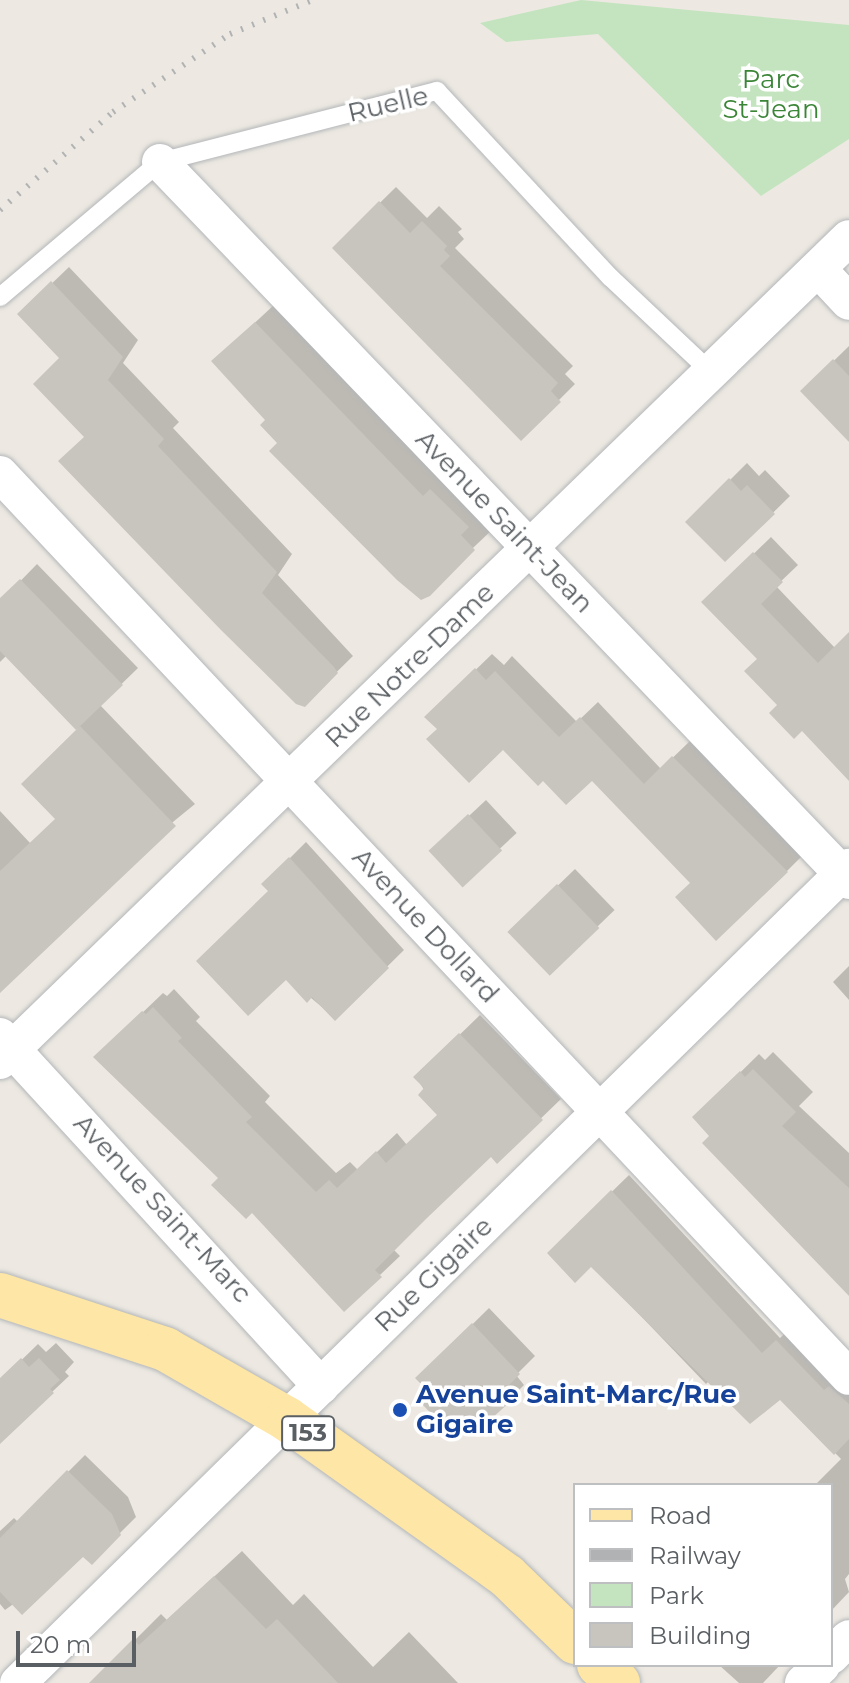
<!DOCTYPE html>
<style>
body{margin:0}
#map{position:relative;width:849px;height:1683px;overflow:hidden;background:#ede9e2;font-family:Montserrat,sans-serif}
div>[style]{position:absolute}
.green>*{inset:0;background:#c3e4be}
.shadow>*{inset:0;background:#0003;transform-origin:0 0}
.building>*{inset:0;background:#c8c4be;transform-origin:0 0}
.roads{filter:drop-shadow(0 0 2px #b3b6b9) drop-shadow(0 0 2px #b3b6b9)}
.lane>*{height:18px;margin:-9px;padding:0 9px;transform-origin:9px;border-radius:9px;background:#fff}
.street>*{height:36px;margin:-18px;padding:0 18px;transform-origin:18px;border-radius:18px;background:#fff}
.primary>*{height:44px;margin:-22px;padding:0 22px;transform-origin:22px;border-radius:22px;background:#fde6a6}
.rail>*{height:6px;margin-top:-3px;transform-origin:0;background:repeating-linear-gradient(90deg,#b1b2b3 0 2px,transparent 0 12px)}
.dots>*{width:22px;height:22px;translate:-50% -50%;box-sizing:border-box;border:4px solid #fff;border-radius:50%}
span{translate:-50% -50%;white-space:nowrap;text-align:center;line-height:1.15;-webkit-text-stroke:7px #fff;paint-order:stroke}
.shield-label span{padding:2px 6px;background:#fff;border:2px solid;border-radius:6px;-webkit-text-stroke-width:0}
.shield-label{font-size:24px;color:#5a5f63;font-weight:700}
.park-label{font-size:26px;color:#3b8537}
.street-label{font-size:26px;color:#5a5f63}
.transit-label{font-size:26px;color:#164399;font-weight:700}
.left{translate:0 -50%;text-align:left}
.legend{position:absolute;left:573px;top:1483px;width:260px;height:184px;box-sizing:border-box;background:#fff;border:2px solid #bdbfc1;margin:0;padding:10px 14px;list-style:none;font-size:24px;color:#5a5f63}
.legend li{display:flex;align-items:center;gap:16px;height:40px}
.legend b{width:40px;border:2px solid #bdbfc1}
.scale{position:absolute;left:16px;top:1631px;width:120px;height:36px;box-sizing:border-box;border:4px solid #5a5f63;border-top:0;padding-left:10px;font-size:24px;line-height:28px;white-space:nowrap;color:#5a5f63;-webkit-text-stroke:6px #fff;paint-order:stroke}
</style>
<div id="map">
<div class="green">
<i style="clip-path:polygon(581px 0,849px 25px,849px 139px,761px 196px,598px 34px,506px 42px,480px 23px)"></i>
</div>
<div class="shadow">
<i style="clip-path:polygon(396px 187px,427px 218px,439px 206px,462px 229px,458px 232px,464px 239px,455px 248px,573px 366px,565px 374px,575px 384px,521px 438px,334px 248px)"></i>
<i style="clip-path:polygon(69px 267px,138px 340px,123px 363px,179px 422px,173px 428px,292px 554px,278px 575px,353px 656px,304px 704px,86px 437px,62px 358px,20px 314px)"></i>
<i style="clip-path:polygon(275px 304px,493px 529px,421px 597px,280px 443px,268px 420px,233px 343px)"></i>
<i style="clip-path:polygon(849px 346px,849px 424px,803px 391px)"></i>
<i style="clip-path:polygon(747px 463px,759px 476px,765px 470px,790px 496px,725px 560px,688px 522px)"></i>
<i style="clip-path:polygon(771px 537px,798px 565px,776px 586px,835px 648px,849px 638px,849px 778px,780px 705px,759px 658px,704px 602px)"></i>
<i style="clip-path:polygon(37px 564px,138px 668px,100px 705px,195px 804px,0 963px,0 811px,31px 844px,57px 818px,79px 730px,7px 655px,0 662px,0 602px)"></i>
<i style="clip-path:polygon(492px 654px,504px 665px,512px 656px,577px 722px,598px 702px,661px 769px,690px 741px,803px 855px,787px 871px,692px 882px,592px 778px,543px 779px,503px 747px,439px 729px,427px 717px)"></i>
<i style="left:486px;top:800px;width:45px;height:75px;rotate:47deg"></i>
<i style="clip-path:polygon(306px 842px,404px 950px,335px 1018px,286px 977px,271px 891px,264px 884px)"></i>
<i style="left:575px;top:869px;width:57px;height:90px;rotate:46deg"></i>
<i style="clip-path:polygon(849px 966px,849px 1000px,833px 982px)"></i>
<i style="clip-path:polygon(174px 989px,200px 1017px,196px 1021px,270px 1096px,265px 1102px,336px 1173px,350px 1162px,358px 1170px,397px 1133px,407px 1145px,440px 1115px,416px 1077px,480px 1015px,561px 1099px,497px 1161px,492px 1155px,393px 1249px,400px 1256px,380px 1275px,221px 1178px,116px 1038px,163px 993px,167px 996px)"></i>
<i style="clip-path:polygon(773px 1052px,813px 1092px,799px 1106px,849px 1153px,849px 1293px,695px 1117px,759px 1054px,765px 1060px)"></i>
<i style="clip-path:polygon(629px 1175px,780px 1338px,794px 1325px,849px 1380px,849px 1574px,845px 1579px,849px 1592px,831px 1611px,831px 1485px,815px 1485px,841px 1459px,780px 1397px,710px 1380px,706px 1384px,591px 1264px,549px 1253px)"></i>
<i style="clip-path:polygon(489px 1308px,535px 1356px,516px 1375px,524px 1385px,508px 1401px,418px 1378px)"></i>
<i style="clip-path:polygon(56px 1343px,74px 1362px,65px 1372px,69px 1376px,0 1441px,0 1381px,38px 1344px,46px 1352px)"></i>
<i style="clip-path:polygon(85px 1455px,128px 1497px,136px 1517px,91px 1562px,83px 1554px,5px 1610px,0 1604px,0 1531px,14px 1518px,18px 1522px)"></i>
<i style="clip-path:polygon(242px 1551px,293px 1605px,304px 1594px,373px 1667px,409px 1632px,458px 1683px,92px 1683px,161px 1614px,167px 1620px)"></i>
<i style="clip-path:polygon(719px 1665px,780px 1665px,763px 1683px,739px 1683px)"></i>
</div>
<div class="building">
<i style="clip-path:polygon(379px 201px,410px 233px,422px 221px,447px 246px,444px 250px,450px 256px,440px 266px,558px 383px,551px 391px,561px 402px,521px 441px,332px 248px)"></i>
<i style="clip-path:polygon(51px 281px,123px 357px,108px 380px,164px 439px,158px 446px,277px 572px,262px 593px,334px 667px,338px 673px,305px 707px,296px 704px,221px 630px,58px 461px,84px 437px,33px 384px,59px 358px,17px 314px)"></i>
<i style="clip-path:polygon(255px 322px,423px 496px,430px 489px,469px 527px,461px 535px,475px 550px,430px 596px,421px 600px,397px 580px,269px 451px,277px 443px,260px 425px,265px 420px,211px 361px)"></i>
<i style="clip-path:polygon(833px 359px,849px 376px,849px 442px,800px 391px)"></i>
<i style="clip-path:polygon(729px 478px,741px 491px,747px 485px,775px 514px,725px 562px,685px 522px)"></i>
<i style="clip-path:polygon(753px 552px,783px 582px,761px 604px,818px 663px,849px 632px,849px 781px,802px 731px,794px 739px,769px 713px,777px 705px,744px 671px,757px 659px,701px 602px)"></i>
<i style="clip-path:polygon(20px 579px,123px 685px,76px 730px,0 651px,0 598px)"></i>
<i style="clip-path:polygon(475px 668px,486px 680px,495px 671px,559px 737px,580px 717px,644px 784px,672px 756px,788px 872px,716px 941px,675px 897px,690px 883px,592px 781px,566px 805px,543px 781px,538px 786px,503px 750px,469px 783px,426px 739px,437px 729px,424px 717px)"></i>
<i style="clip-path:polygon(80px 726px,176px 826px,0 993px,0 871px,55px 819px,21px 784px)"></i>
<i style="left:468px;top:814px;width:50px;height:54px;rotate:47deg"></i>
<i style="clip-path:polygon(289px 857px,389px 968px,335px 1021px,312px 997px,307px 1003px,286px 980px,248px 1016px,196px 961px,268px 891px,261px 884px)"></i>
<i style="left:557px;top:884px;width:61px;height:69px;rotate:46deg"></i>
<i style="clip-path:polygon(153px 1007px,182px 1038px,178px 1041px,252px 1117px,246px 1122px,316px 1192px,329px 1180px,337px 1188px,376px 1151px,386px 1163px,437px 1115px,418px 1095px,424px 1088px,413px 1077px,459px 1033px,543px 1120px,497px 1164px,491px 1157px,427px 1218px,375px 1270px,382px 1277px,344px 1312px,252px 1213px,246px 1219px,211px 1185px,218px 1178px,93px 1057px,142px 1011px,146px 1014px)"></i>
<i style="clip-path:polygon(753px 1069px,796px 1112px,782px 1126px,849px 1188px,849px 1296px,702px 1143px,709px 1136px,692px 1117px,740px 1071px,745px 1077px)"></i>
<i style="clip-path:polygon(611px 1190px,762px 1353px,776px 1340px,824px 1390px,829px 1386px,849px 1404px,849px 1439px,834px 1455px,780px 1400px,750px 1424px,591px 1267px,575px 1283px,547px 1253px)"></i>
<i style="clip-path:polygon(472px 1323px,520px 1374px,501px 1393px,510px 1402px,472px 1436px,456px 1419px,446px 1429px,420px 1402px,429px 1392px,415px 1378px)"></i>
<i style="clip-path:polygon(21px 1358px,29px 1367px,39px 1358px,60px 1380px,50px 1389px,54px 1393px,0 1444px,0 1378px)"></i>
<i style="clip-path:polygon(67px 1470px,112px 1514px,121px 1535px,92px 1565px,83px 1557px,22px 1615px,0 1592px,0 1538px)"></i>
<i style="clip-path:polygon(214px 1576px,266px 1629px,277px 1619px,338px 1683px,89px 1683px,133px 1639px,139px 1645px)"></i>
</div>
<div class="roads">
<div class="lane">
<i style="left:0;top:297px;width:209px;rotate:-40.2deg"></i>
<i style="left:160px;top:162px;width:286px;rotate:-14.4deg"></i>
<i style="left:437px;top:91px;width:254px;rotate:47.1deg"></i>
<i style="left:610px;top:277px;width:141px;rotate:43.3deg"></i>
</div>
<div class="street">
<i style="left:160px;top:162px;width:996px;rotate:46.22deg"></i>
<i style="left:820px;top:271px;width:42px;rotate:46.9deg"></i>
<i style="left:0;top:474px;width:1239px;rotate:46.77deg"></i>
<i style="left:0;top:1036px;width:475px;rotate:47.5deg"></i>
<i style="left:0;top:1061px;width:1182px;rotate:-44.11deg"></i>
<i style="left:831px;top:1656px;width:25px;rotate:-45deg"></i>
<i style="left:18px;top:1683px;width:1165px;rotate:-44.48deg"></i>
<i style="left:803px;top:1683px;width:26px;rotate:-43deg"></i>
</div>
<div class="primary">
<i style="left:0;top:1295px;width:174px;rotate:18.1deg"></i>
<i style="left:165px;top:1349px;width:141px;rotate:29.8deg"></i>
<i style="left:287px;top:1419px;width:270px;rotate:35.5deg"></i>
<i style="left:507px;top:1576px;width:95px;rotate:44.1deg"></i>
<i style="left:599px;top:1665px;width:26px;rotate:43deg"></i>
</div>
</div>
<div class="rail">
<i style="left:0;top:210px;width:150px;rotate:-40.9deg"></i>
<i style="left:113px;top:112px;width:141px;rotate:-33.7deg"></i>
<i style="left:230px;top:34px;width:90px;rotate:-22.3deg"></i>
</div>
<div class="dots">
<i style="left:400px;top:1410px;background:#1a4fb4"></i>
</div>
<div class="shield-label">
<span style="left:308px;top:1433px">153</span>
</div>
<div class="park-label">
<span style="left:771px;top:95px">Parc<br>St-Jean</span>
</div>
<div class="street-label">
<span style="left:388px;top:105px;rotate:-13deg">Ruelle</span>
<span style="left:504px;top:522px;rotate:46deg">Avenue Saint-Jean</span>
<span style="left:410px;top:666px;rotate:-44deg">Rue Notre-Dame</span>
<span style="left:425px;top:926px;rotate:47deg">Avenue Dollard</span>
<span style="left:162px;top:1209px;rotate:47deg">Avenue Saint-Marc</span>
<span style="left:434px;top:1275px;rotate:-44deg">Rue Gigaire</span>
</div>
<div class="transit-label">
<span class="left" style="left:416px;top:1410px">Avenue Saint-Marc/Rue<br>Gigaire</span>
</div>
<ul class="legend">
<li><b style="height:10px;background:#fde6a6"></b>Road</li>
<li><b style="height:10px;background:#b1b2b3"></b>Railway</li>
<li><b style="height:22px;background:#c3e4be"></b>Park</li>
<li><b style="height:22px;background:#c8c4be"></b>Building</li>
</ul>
<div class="scale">20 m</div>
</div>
